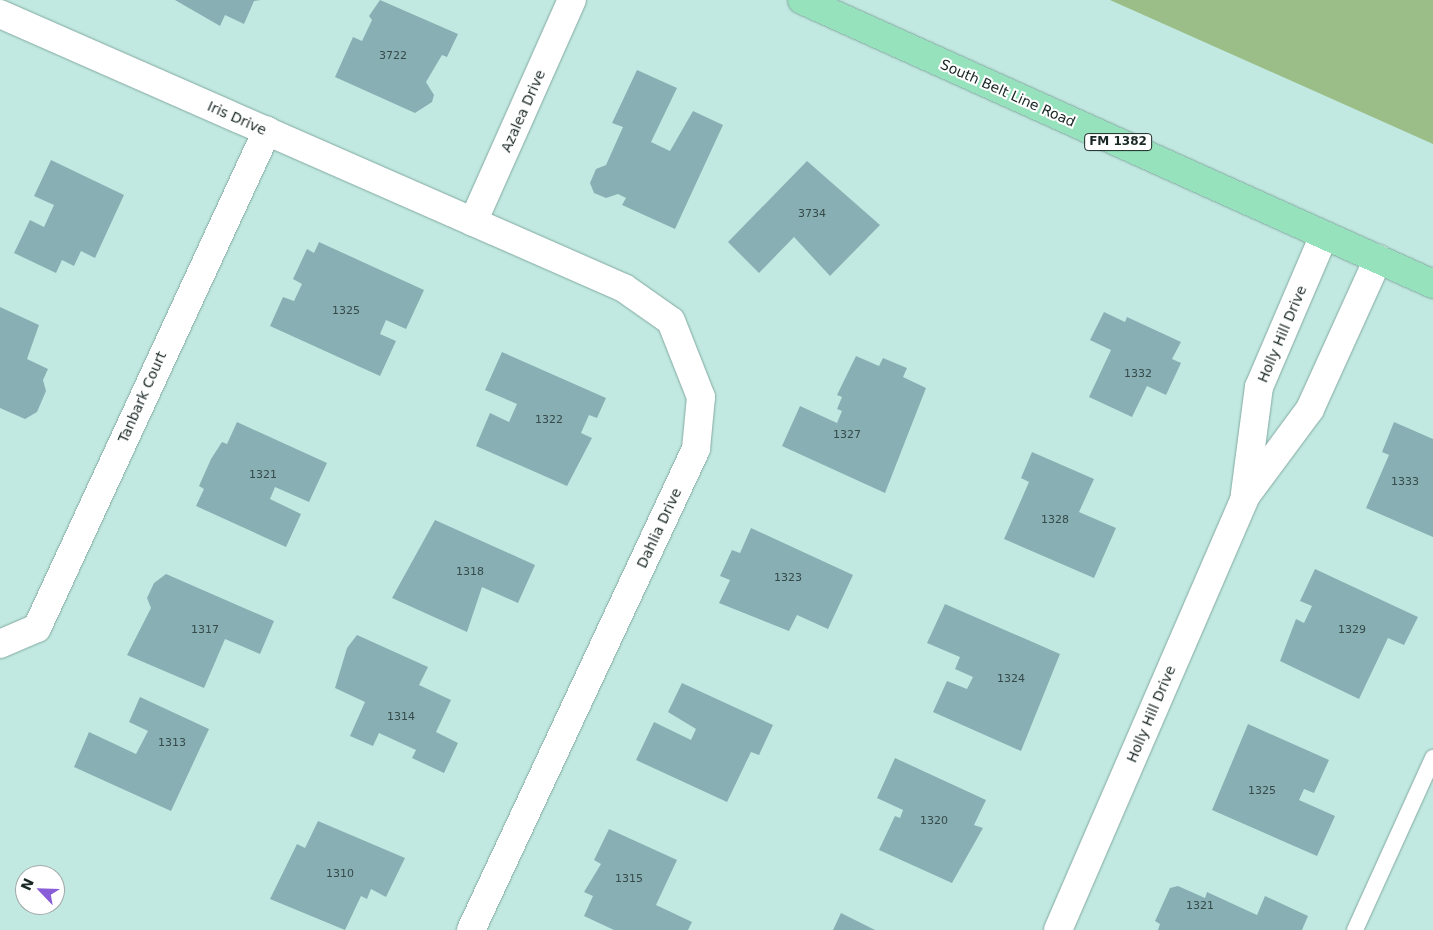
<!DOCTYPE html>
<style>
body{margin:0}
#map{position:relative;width:1433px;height:930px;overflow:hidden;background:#c1e9e1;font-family:"DejaVu Sans",sans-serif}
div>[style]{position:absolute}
.green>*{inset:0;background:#9bbd88}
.building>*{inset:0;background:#88b0b4}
.roads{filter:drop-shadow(0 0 1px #83a9a1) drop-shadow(0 0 1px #83a9a1)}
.service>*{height:16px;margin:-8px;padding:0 8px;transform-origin:8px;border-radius:8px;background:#fff}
.minor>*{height:28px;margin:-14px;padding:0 14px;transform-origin:14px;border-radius:14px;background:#fff}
.tertiary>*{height:28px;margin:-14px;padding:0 14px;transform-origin:14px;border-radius:14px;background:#fff}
.primary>*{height:28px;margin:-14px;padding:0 14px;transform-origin:14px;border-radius:14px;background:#96e2bc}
span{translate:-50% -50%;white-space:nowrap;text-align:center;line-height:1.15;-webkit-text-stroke:4px #fff;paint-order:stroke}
.number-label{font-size:11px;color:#354a49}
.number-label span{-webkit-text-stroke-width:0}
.shield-label span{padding:1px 4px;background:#fff;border:1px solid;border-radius:4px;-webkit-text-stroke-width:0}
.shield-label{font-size:12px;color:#192825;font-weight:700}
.street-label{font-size:14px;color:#192825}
.north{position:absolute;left:15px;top:865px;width:50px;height:50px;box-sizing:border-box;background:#fff;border:1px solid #a3a9a8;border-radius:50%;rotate:294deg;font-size:14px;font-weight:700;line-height:20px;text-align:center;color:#192825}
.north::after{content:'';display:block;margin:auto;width:18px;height:22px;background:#885dd7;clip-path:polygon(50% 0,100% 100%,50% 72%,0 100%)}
</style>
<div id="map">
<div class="green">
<i style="clip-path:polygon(1110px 0,1433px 0,1433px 144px)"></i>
</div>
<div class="building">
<i style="clip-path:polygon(175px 0,261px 0,254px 1px,244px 24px,225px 15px,220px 26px)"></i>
<i style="clip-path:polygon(380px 0,458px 34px,447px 57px,442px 55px,426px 82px,434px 95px,432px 102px,415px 113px,335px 77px,353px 37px,362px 41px,372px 20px,369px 16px)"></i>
<i style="clip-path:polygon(637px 70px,677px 88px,651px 142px,670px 151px,693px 111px,723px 125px,675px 229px,622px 205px,626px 198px,618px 194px,606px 198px,594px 193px,590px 183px,596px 169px,606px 165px,623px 127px,612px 123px)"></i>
<i style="clip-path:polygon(51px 160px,124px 195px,95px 258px,81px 251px,74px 266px,62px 260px,56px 273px,14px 253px,30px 220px,44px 227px,54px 205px,34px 196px)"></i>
<i style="clip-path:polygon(807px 161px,880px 225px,830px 276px,794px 237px,759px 273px,728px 242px)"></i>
<i style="clip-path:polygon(319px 242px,424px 290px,406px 329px,386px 320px,380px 334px,396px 341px,380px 376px,270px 326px,283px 297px,294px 301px,302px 284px,293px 279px,307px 249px,314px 253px)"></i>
<i style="clip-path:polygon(0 307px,39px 325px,27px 359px,48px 369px,43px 380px,46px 391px,37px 412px,25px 419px,0 408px)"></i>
<i style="clip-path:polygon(1104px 312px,1125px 322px,1127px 317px,1181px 342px,1172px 359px,1181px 363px,1166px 395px,1147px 386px,1132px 417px,1089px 397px,1111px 350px,1090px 340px)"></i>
<i style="clip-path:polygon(502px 352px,606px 398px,597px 418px,589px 415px,581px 433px,592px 438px,567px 486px,476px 446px,490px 413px,509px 422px,517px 404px,485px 390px)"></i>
<i style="clip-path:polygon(856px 356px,879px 366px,883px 358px,907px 368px,903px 377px,926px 388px,885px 493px,782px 446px,800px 406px,837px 423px,842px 411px,837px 409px,842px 397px,837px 395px)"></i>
<i style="clip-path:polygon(237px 422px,327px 463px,309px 502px,275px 487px,270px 499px,301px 514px,286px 547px,196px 506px,204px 489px,199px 486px,211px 459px,222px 442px,227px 444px)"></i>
<i style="clip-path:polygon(1394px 422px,1433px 439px,1433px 537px,1366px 508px,1389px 455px,1382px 452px)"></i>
<i style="clip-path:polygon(1032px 452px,1094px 479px,1079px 512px,1116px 528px,1094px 578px,1004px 539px,1029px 482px,1021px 478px)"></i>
<i style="clip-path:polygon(435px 520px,535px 565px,518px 603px,482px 587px,467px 632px,392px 598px)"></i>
<i style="clip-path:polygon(751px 528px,853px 575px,828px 629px,797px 615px,789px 631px,719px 603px,730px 580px,720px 576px,732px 550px,740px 553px)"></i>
<i style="clip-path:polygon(1315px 569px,1418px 617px,1404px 645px,1388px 638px,1359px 699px,1280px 661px,1296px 619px,1304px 623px,1312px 606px,1300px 601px)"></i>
<i style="clip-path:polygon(166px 574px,274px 621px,260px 654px,225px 639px,204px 688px,127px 655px,151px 608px,147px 598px,154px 583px)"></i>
<i style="clip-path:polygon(945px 604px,1060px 654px,1021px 751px,933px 712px,947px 681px,967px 689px,973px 677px,955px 669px,960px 657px,927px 643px)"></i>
<i style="clip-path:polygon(357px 635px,428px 667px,419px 685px,451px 700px,436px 732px,458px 743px,444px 773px,412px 758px,416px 750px,379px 733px,373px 746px,350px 736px,365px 702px,335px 688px,347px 648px)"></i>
<i style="clip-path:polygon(682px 683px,773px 725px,759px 755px,751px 752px,727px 802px,636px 760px,654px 722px,691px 740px,696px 729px,668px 712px)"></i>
<i style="clip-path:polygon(140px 697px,209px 729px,171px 811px,74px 767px,89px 732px,136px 754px,148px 731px,129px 722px)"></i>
<i style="clip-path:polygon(1248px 724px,1329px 760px,1314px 793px,1304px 789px,1299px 800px,1335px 816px,1317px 856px,1212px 810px)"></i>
<i style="clip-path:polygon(895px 758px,986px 800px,974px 825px,983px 828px,952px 883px,879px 850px,895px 816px,900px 818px,903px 810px,877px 798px)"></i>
<i style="clip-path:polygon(318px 821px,405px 858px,386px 897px,371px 889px,367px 899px,361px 896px,345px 930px,270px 899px,297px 844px,305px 848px)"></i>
<i style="clip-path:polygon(609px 829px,677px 860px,656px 905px,692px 922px,688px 930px,614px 930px,584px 916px,593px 896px,584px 892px,601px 864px,594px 860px)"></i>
<i style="clip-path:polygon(1178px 886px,1205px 898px,1207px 892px,1257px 915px,1265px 896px,1308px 916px,1302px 930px,1158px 930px,1160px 924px,1155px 921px,1170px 888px)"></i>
<i style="clip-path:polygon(841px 913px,875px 930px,833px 930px)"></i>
</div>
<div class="roads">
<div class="service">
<i style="left:1355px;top:930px;width:189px;rotate:-65.6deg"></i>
</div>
<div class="minor">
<i style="left:0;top:14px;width:682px;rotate:23.71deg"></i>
<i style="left:624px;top:288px;width:57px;rotate:35.1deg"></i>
<i style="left:671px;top:321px;width:82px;rotate:68.5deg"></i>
<i style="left:701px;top:397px;width:52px;rotate:95.5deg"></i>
<i style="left:696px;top:449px;width:531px;rotate:115.07deg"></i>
<i style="left:473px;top:222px;width:243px;rotate:-66deg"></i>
<i style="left:0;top:644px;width:40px;rotate:-23.4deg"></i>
<i style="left:37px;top:628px;width:548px;rotate:-65.17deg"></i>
</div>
<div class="tertiary">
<i style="left:1245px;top:493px;width:107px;rotate:-82.5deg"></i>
<i style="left:1259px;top:387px;width:165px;rotate:-66.8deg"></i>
<i style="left:1058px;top:930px;width:472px;rotate:-66.6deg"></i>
<i style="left:1245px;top:497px;width:109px;rotate:-53.5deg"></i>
<i style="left:1310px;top:409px;width:165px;rotate:-65.6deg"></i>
</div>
<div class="primary">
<i style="left:802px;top:0;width:692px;rotate:24.23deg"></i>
</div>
</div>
<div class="number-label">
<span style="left:393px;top:56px">3722</span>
<span style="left:812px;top:214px">3734</span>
<span style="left:346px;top:311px">1325</span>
<span style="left:1138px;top:374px">1332</span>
<span style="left:549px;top:420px">1322</span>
<span style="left:847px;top:435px">1327</span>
<span style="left:263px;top:475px">1321</span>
<span style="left:1405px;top:482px">1333</span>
<span style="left:1055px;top:520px">1328</span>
<span style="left:470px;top:572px">1318</span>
<span style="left:788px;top:578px">1323</span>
<span style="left:205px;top:630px">1317</span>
<span style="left:1352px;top:630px">1329</span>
<span style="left:1011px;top:679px">1324</span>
<span style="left:401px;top:717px">1314</span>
<span style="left:172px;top:743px">1313</span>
<span style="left:1262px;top:791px">1325</span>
<span style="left:934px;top:821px">1320</span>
<span style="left:340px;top:874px">1310</span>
<span style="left:629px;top:879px">1315</span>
<span style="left:1200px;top:906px">1321</span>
</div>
<div class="shield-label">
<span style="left:1118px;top:142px">FM 1382</span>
</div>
<div class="street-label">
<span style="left:1008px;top:93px;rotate:24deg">South Belt Line Road</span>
<span style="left:523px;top:111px;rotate:-66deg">Azalea Drive</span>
<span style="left:237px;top:118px;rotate:24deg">Iris Drive</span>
<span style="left:1282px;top:334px;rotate:-67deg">Holly Hill Drive</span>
<span style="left:142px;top:397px;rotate:-66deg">Tanbark Court</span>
<span style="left:659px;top:528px;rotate:-65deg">Dahlia Drive</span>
<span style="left:1151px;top:714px;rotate:-67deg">Holly Hill Drive</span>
</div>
<div class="north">N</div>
</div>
